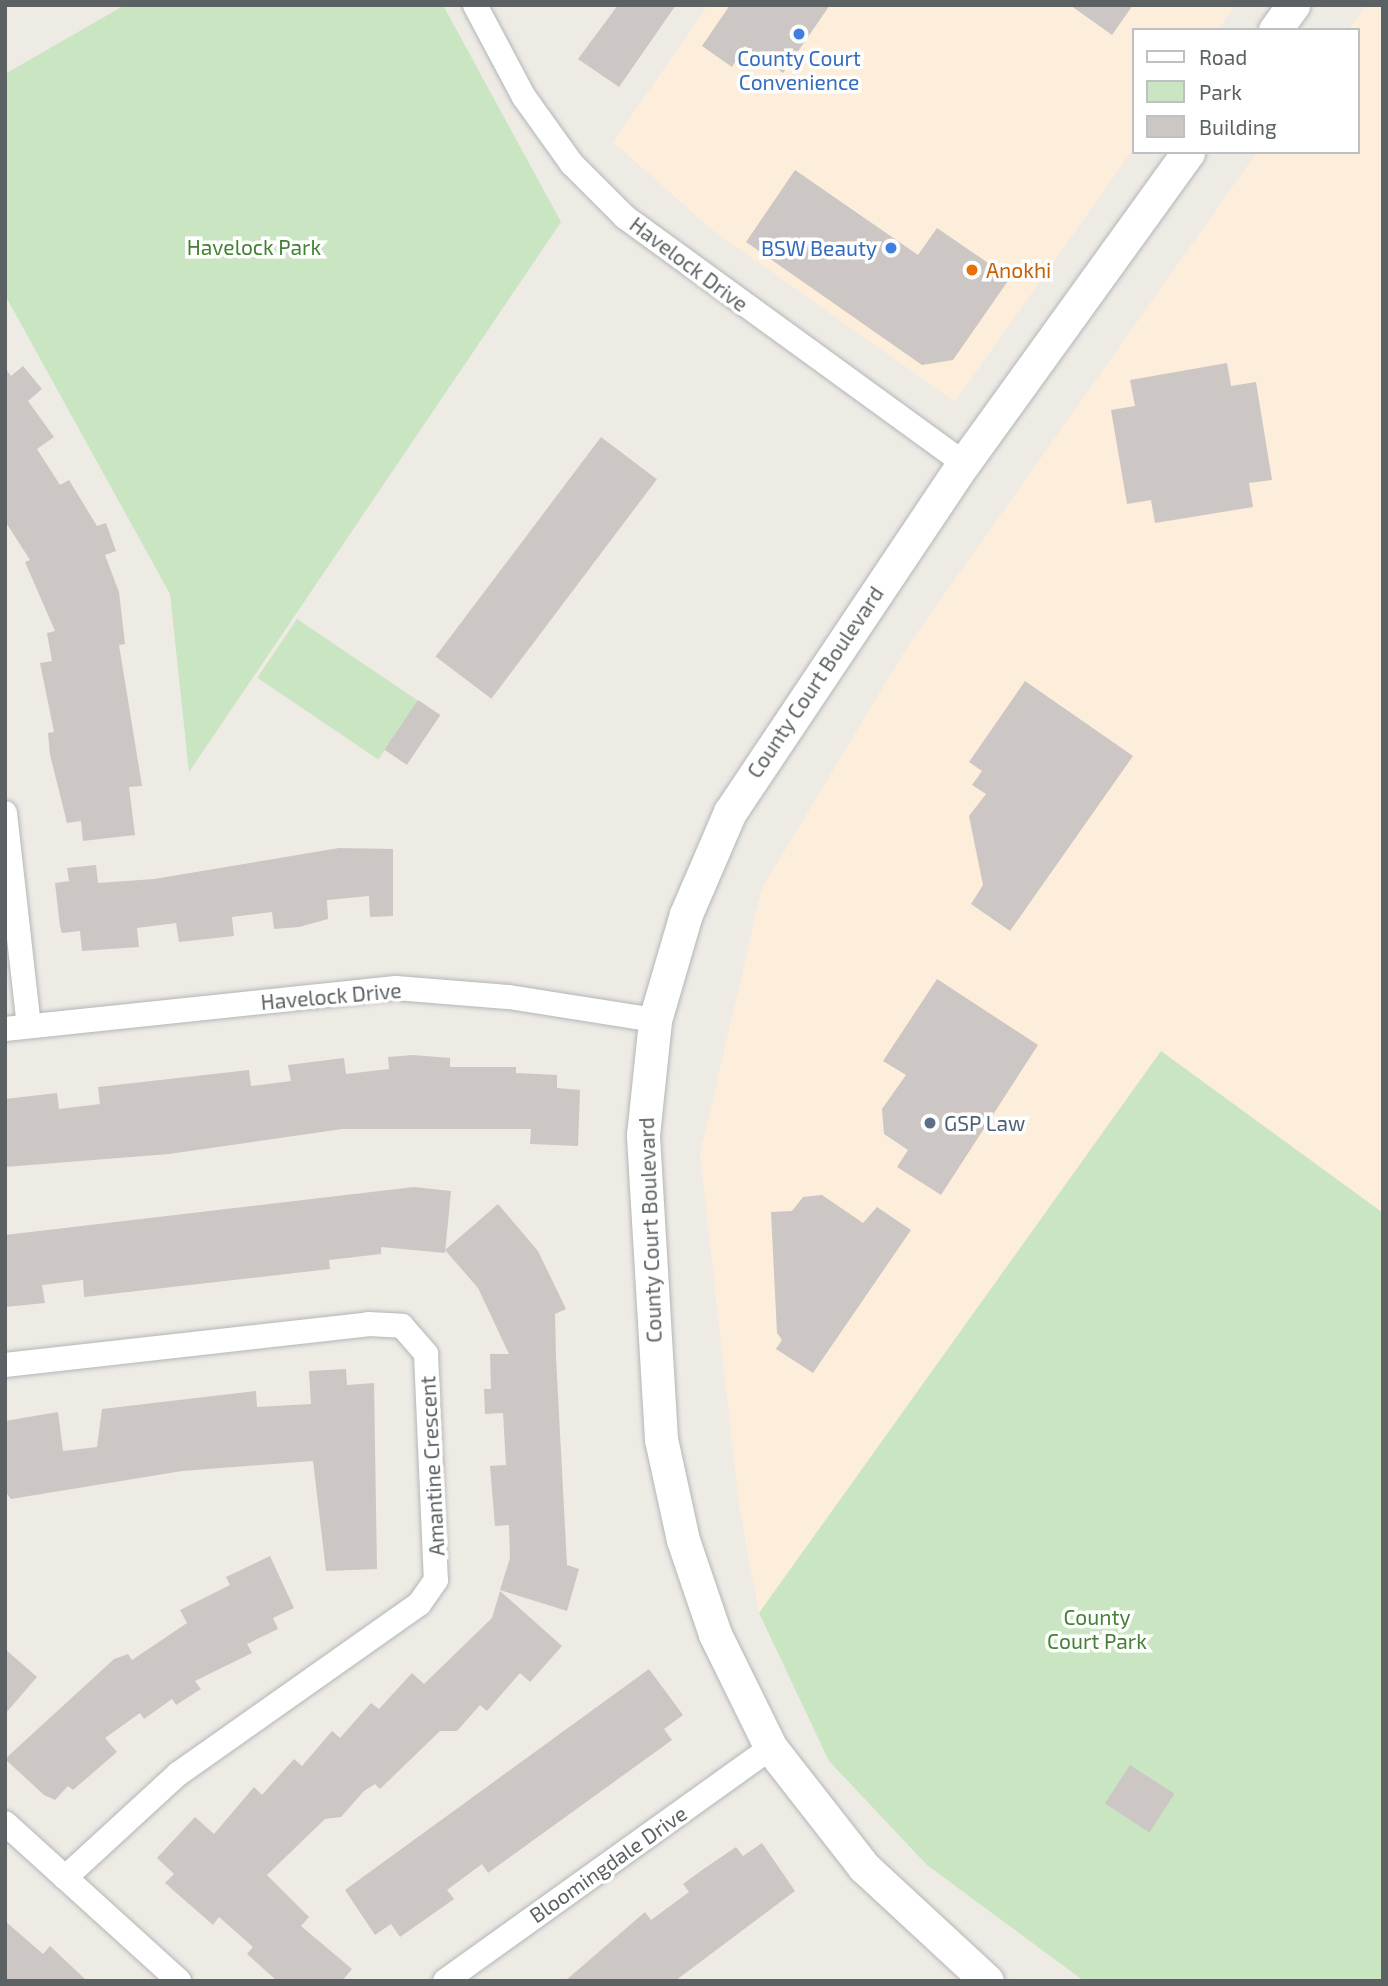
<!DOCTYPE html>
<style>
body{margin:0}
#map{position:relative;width:1388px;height:1986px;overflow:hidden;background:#eeeae4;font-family:"Exo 2",sans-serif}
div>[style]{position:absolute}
.commercial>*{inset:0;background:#fdeddb}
.green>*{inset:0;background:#cae5c2;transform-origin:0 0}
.building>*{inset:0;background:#ccc7c4;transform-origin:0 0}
.roads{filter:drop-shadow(0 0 2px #b2b6b9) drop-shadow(0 0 2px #b2b6b9)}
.street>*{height:24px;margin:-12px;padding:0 12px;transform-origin:12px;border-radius:12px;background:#fff}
.secondary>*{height:33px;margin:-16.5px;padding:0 16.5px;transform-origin:16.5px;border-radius:16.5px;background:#fff}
.dots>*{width:19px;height:19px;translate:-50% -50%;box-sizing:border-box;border:4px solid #fff;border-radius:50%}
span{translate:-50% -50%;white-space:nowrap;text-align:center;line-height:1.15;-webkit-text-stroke:7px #fff;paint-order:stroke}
.shop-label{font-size:21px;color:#366cbe}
.right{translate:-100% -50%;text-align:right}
.park-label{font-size:21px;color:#448137}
.street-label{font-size:21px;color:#5c6264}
.food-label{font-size:21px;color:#c56008}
.left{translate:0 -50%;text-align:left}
.service-label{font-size:21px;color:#4e5e75}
.frame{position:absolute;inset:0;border:7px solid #5c6264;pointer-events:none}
.legend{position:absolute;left:1132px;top:28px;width:228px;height:126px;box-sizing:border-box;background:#fff;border:2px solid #bec0c1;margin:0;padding:9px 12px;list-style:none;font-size:21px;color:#5c6264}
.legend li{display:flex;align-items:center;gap:14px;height:35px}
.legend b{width:35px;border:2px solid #bec0c1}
</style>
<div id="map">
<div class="commercial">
<i style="clip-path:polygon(708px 5px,1235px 5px,1218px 30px,1134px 30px,1134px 148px,955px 402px,711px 229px,613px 142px)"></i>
<i style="clip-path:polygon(1366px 5px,1383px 5px,1383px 1213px,1161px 1052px,759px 1613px,739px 1506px,700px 1154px,762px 888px,907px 647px,1257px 152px,1358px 152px,1358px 30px,1348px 30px)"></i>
</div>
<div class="green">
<i style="clip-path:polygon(125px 5px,443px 5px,561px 222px,189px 772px,170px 594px,5px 295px,5px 74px)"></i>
<i style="left:297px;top:619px;width:146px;height:71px;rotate:34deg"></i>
<i style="clip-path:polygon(1161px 1051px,1383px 1213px,1383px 1981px,1084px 1981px,927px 1865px,829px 1761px,759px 1613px)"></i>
</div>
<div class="building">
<i style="clip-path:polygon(618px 5px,676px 5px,619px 87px,578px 59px)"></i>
<i style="clip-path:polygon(730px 5px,830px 5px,783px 73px,745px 46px,732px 67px,702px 46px)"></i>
<i style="clip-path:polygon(1070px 5px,1133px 5px,1112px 35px)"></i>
<i style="clip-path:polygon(795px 170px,918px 255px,937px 228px,1010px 278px,953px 360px,922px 365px,746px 242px)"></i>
<i style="clip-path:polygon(1227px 363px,1231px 386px,1256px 382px,1272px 480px,1249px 483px,1253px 507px,1155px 523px,1151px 500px,1127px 504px,1111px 410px,1135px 406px,1130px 380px)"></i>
<i style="clip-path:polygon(23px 366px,42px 389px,28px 401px,54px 437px,37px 449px,60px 485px,69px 480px,97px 526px,106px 523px,116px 551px,105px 555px,119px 592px,125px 644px,119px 645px,142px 786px,129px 787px,135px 835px,83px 841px,81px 821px,67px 823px,50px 755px,48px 733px,54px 732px,40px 663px,52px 661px,47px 633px,55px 631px,25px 562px,30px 560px,5px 521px,5px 368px,11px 376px)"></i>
<i style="left:601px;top:437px;width:70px;height:275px;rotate:37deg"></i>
<i style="clip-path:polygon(1025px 681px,1133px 756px,1010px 931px,971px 904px,983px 885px,969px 816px,986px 794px,972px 785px,982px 771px,969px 762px)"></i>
<i style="left:418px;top:700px;width:27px;height:60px;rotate:34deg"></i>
<i style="clip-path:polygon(339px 848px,393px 849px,393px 916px,370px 917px,369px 896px,327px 900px,328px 919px,299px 927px,274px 929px,272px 912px,232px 917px,234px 936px,179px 942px,176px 923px,137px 928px,139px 947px,82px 951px,80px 931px,62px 933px,60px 927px,55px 883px,69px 881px,67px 868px,96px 865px,98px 883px,154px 879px)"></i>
<i style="clip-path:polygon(937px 979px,1038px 1045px,941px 1195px,897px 1167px,908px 1150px,884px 1134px,882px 1109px,906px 1075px,883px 1061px)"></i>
<i style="clip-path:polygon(413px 1055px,450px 1058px,450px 1067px,516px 1067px,516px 1073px,557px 1075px,557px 1088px,580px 1090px,578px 1146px,530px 1144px,531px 1129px,342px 1129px,169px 1154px,5px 1167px,5px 1099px,57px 1093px,59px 1109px,100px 1104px,98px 1087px,249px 1070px,251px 1086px,291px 1081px,288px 1065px,344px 1058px,346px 1074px,389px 1069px,388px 1057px)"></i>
<i style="clip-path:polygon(414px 1187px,451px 1191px,445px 1253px,381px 1247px,381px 1254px,329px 1260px,330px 1269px,84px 1297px,83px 1280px,42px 1285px,45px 1303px,5px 1307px,5px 1235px)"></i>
<i style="clip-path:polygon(822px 1195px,863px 1223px,877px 1207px,911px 1230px,813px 1373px,776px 1349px,782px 1340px,777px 1333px,771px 1212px,792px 1211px,803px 1197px)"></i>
<i style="clip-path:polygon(498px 1204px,538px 1251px,566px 1309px,555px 1314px,556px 1357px,567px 1565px,579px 1569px,567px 1611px,500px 1590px,510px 1558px,509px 1525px,495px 1526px,490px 1466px,506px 1465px,503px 1413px,485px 1414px,484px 1389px,491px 1389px,490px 1354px,509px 1354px,478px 1288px,445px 1250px)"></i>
<i style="clip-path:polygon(346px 1369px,347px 1385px,374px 1383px,377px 1569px,326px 1571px,313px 1461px,182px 1471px,11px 1499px,5px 1491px,5px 1421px,58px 1412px,63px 1451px,97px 1447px,102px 1409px,256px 1391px,257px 1407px,311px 1404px,309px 1371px)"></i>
<i style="clip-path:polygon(270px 1556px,294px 1608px,273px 1618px,278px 1629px,247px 1644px,252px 1653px,195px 1681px,201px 1689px,176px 1705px,172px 1699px,144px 1719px,140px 1713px,105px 1738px,117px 1752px,73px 1790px,68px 1786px,55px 1800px,44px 1795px,5px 1759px,114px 1659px,128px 1654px,132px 1660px,187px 1623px,180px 1610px,230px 1585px,226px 1577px)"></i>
<i style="clip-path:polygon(500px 1591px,562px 1646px,530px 1682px,520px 1673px,487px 1711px,480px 1705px,457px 1731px,440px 1731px,380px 1789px,375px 1784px,364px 1791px,341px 1817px,325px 1819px,267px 1875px,309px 1917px,301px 1926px,352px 1969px,342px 1981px,277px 1981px,247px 1954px,253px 1947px,219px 1917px,213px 1925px,165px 1883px,174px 1874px,157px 1858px,195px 1817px,214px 1834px,254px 1787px,262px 1795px,294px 1759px,302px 1766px,332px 1731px,340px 1738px,371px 1703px,379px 1709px,412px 1673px,424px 1684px,492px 1618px)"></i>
<i style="clip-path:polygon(5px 1649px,37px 1677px,5px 1714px)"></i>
<i style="clip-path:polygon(649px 1669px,683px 1715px,664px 1729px,672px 1740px,488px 1873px,482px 1864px,447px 1890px,454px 1899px,400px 1937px,391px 1924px,375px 1935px,345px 1890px)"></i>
<i style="left:1130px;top:1765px;width:53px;height:46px;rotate:33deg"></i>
<i style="clip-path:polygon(762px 1843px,795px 1891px,675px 1981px,565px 1981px,645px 1912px,651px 1920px,689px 1892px,683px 1884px,705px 1868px,736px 1847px,743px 1856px)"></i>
<i style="clip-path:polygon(5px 1921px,43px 1954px,50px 1946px,87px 1981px,5px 1981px)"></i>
</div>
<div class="roads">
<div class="street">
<i style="left:475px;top:5px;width:104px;rotate:62deg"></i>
<i style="left:524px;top:97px;width:82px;rotate:54.4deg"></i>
<i style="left:572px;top:164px;width:75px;rotate:45deg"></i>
<i style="left:625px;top:217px;width:419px;rotate:36deg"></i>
<i style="left:5px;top:813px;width:214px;rotate:83.6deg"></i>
<i style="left:5px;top:1029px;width:393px;rotate:-6deg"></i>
<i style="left:396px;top:988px;width:113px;rotate:4.6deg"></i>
<i style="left:509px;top:997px;width:148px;rotate:9deg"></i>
<i style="left:5px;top:1365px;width:365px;rotate:-6.4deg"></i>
<i style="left:368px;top:1324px;width:34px;rotate:3deg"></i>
<i style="left:402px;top:1326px;width:37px;rotate:49deg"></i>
<i style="left:426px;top:1354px;width:226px;rotate:87.5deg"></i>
<i style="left:436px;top:1580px;width:29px;rotate:125deg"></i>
<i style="left:419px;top:1604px;width:294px;rotate:144.8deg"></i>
<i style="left:179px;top:1773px;width:155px;rotate:137.4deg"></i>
<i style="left:5px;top:1823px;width:235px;rotate:42.2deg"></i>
<i style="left:445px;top:1981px;width:401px;rotate:-35.6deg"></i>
</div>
<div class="secondary">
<i style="left:1275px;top:30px;width:31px;rotate:-54deg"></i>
<i style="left:987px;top:1981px;width:168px;rotate:-137.2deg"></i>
<i style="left:864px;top:1867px;width:151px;rotate:-128deg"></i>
<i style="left:771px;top:1748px;width:127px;rotate:-116.2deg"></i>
<i style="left:715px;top:1634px;width:99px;rotate:-108.8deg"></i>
<i style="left:683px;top:1540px;width:103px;rotate:-102.3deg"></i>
<i style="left:661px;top:1439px;width:305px;rotate:-93.4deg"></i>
<i style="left:643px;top:1135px;width:116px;rotate:-84deg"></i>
<i style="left:655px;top:1020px;width:110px;rotate:-73.7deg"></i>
<i style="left:686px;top:914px;width:111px;rotate:-66.7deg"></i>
<i style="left:730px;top:812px;width:420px;rotate:-56.2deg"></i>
<i style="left:964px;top:463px;width:383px;rotate:-54.2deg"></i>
</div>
</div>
<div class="dots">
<i style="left:799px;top:34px;background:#3f7fe0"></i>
<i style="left:891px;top:248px;background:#3f7fe0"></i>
<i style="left:972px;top:270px;background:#e8710a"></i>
<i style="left:930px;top:1123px;background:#5c6f8a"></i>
</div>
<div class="shop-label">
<span style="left:799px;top:70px">County Court<br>Convenience</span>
<span class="right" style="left:877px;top:248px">BSW Beauty</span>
</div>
<div class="park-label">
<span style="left:254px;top:247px">Havelock Park</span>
<span style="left:1097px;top:1629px">County<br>Court Park</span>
</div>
<div class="street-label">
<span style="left:689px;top:264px;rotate:37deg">Havelock Drive</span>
<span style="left:815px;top:682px;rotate:-56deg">County Court Boulevard</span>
<span style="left:331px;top:996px;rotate:-5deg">Havelock Drive</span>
<span style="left:650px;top:1230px;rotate:-92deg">County Court Boulevard</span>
<span style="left:432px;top:1466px;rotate:-93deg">Amantine Crescent</span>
<span style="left:608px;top:1864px;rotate:-35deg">Bloomingdale Drive</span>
</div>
<div class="food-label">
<span class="left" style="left:986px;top:270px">Anokhi</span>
</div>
<div class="service-label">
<span class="left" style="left:944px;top:1123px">GSP Law</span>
</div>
<div class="frame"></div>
<ul class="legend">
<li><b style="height:9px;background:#fff"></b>Road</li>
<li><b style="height:19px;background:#cae5c2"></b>Park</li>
<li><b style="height:19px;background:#ccc7c4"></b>Building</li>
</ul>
</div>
